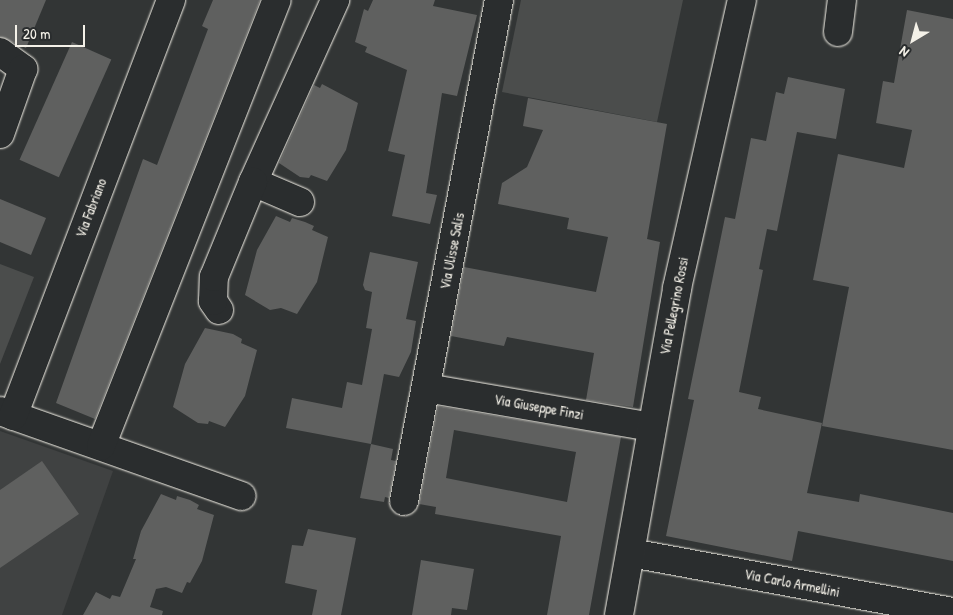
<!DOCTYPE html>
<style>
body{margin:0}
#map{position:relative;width:953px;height:615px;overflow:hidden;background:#323535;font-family:"Patrick Hand",sans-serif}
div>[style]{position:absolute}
.built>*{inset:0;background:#404242}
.green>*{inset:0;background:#4b4d4c}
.building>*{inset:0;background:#5f605f;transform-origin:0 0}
.roads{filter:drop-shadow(0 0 1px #f4f1e8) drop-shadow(0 0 1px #f4f1e8)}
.minor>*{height:28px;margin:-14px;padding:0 14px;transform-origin:14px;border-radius:14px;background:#2a2d2e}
.major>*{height:28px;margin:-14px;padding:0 14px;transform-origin:14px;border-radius:14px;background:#2a2d2e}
span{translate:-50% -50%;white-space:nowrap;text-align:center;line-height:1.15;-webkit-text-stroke:4.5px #2a2d2e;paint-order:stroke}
.street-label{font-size:14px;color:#f4f1e8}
.north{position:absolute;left:888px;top:15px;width:50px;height:50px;-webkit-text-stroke:4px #2a2d2e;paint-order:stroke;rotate:217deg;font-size:14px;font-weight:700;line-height:20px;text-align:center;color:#f4f1e8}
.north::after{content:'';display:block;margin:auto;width:18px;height:22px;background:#f4f1e8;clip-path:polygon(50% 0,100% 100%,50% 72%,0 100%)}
.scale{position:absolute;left:15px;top:25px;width:70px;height:22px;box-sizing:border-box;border:2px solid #f4f1e8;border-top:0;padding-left:6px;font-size:15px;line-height:18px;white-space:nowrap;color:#f4f1e8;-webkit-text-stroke:4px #2a2d2e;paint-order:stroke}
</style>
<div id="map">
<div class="built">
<i style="clip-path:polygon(0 431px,113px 471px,62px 615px,0 615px)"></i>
</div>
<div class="green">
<i style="clip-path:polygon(521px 0,683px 0,657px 122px,502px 92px)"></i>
<i style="clip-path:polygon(0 264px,34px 277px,0 364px)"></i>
</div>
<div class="building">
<i style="clip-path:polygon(0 0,46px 0,26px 48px,0 37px)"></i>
<i style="clip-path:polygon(213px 0,260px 0,95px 419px,56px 403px,143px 159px,157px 165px,208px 29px,202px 26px)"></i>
<i style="clip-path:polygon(373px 0,435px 0,433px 6px,477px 15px,457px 96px,442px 93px,426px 193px,437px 195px,430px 224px,392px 216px,405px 155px,388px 151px,407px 70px,365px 52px,367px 47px,355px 42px,364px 9px,368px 11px)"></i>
<i style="clip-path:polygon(907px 10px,953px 19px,953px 450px,822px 426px,849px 287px,813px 280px,838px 154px,904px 168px,912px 130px,876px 123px,883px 81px,894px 83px)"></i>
<i style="left:72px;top:42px;width:43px;height:129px;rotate:24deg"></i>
<i style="clip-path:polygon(788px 77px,845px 89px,836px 139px,797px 132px,777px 231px,767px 229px,759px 269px,763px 270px,739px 392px,761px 397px,758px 409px,822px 423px,807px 493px,859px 502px,860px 494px,953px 513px,953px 561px,798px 531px,792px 561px,666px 536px,694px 400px,688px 399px,725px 217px,735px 219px,751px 138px,766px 141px,776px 92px,784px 94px)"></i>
<i style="clip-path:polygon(322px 84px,358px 103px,346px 150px,327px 181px,311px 175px,309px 178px,300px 177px,279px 163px,314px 85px,320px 88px)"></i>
<i style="clip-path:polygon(528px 98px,667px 124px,647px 239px,660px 242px,633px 407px,586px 400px,594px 353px,507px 337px,504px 346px,451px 336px,464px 267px,596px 292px,608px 237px,567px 229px,569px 218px,498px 204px,502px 183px,527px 167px,543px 130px,523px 126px)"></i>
<i style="clip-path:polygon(0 199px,46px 218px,31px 255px,0 242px)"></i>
<i style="clip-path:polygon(276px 216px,290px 222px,292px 218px,305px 222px,314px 226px,312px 230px,328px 237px,317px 282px,297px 314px,281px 308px,270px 310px,245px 295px,257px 250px)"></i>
<i style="clip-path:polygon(370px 252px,418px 262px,406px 319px,416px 321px,411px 352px,399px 377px,384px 374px,371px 444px,286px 428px,292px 398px,342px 408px,347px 382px,362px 385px,372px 329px,366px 328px,372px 292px,365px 290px,363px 285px)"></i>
<i style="clip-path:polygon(205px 328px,233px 334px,242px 339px,241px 343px,257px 350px,245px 396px,225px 427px,209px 421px,208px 424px,198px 423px,173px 407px,185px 364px)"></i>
<i style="clip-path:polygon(evenodd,438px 406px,621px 437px,589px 615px,547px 615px,561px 536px,435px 514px,436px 507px,419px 504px,438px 406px,454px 430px,576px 452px,567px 502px,446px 478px,454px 430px)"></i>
<i style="clip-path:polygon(371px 444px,393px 449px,391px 460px,396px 461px,389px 498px,385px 497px,384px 502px,360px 498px)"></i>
<i style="clip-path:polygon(42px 461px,79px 514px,0 568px,0 490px)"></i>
<i style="clip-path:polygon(161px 494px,176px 500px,177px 496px,190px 500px,199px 505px,197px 509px,214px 515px,202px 561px,190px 583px,187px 582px,182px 593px,166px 587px,156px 589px,150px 607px,163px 611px,162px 615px,83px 615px,96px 592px,110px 599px,112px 595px,120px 597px,136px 559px,133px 559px,141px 531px)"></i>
<i style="clip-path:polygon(308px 529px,356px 538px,341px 615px,312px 615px,317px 590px,285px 583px,292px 545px,303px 546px)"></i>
<i style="clip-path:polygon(421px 560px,474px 569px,467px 610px,452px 608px,451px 615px,412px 615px)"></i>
</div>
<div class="roads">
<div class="minor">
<i style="left:838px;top:32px;width:32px;rotate:-83deg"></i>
<i style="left:0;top:52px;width:29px;rotate:36deg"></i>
<i style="left:23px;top:69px;width:69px;rotate:109.5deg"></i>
<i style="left:300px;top:202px;width:51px;rotate:-156.9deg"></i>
<i style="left:253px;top:182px;width:200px;rotate:-65.7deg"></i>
<i style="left:219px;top:310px;width:11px;rotate:-124deg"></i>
<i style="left:213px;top:301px;width:24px;rotate:-88deg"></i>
<i style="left:214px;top:277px;width:103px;rotate:-67.7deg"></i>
<i style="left:426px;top:388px;width:229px;rotate:9.8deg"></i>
<i style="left:0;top:411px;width:256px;rotate:19.4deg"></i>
<i style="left:13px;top:416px;width:445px;rotate:-69.2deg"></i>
<i style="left:101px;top:446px;width:479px;rotate:-68.5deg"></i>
<i style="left:404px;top:501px;width:510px;rotate:-79.26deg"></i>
<i style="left:631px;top:553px;width:327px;rotate:10.4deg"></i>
</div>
<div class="major">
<i style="left:619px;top:615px;width:332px;rotate:-79.9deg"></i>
<i style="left:677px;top:288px;width:295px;rotate:-77.3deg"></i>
</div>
</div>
<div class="street-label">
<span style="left:91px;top:208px;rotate:-69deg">Via Fabriano</span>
<span style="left:452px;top:251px;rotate:-79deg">Via Ulisse Salis</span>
<span style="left:674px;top:306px;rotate:-79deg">Via Pellegrino Rossi</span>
<span style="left:539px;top:407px;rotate:10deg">Via Giuseppe Finzi</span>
<span style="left:792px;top:583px;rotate:11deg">Via Carlo Armellini</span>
</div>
<div class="north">N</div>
<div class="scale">20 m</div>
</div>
